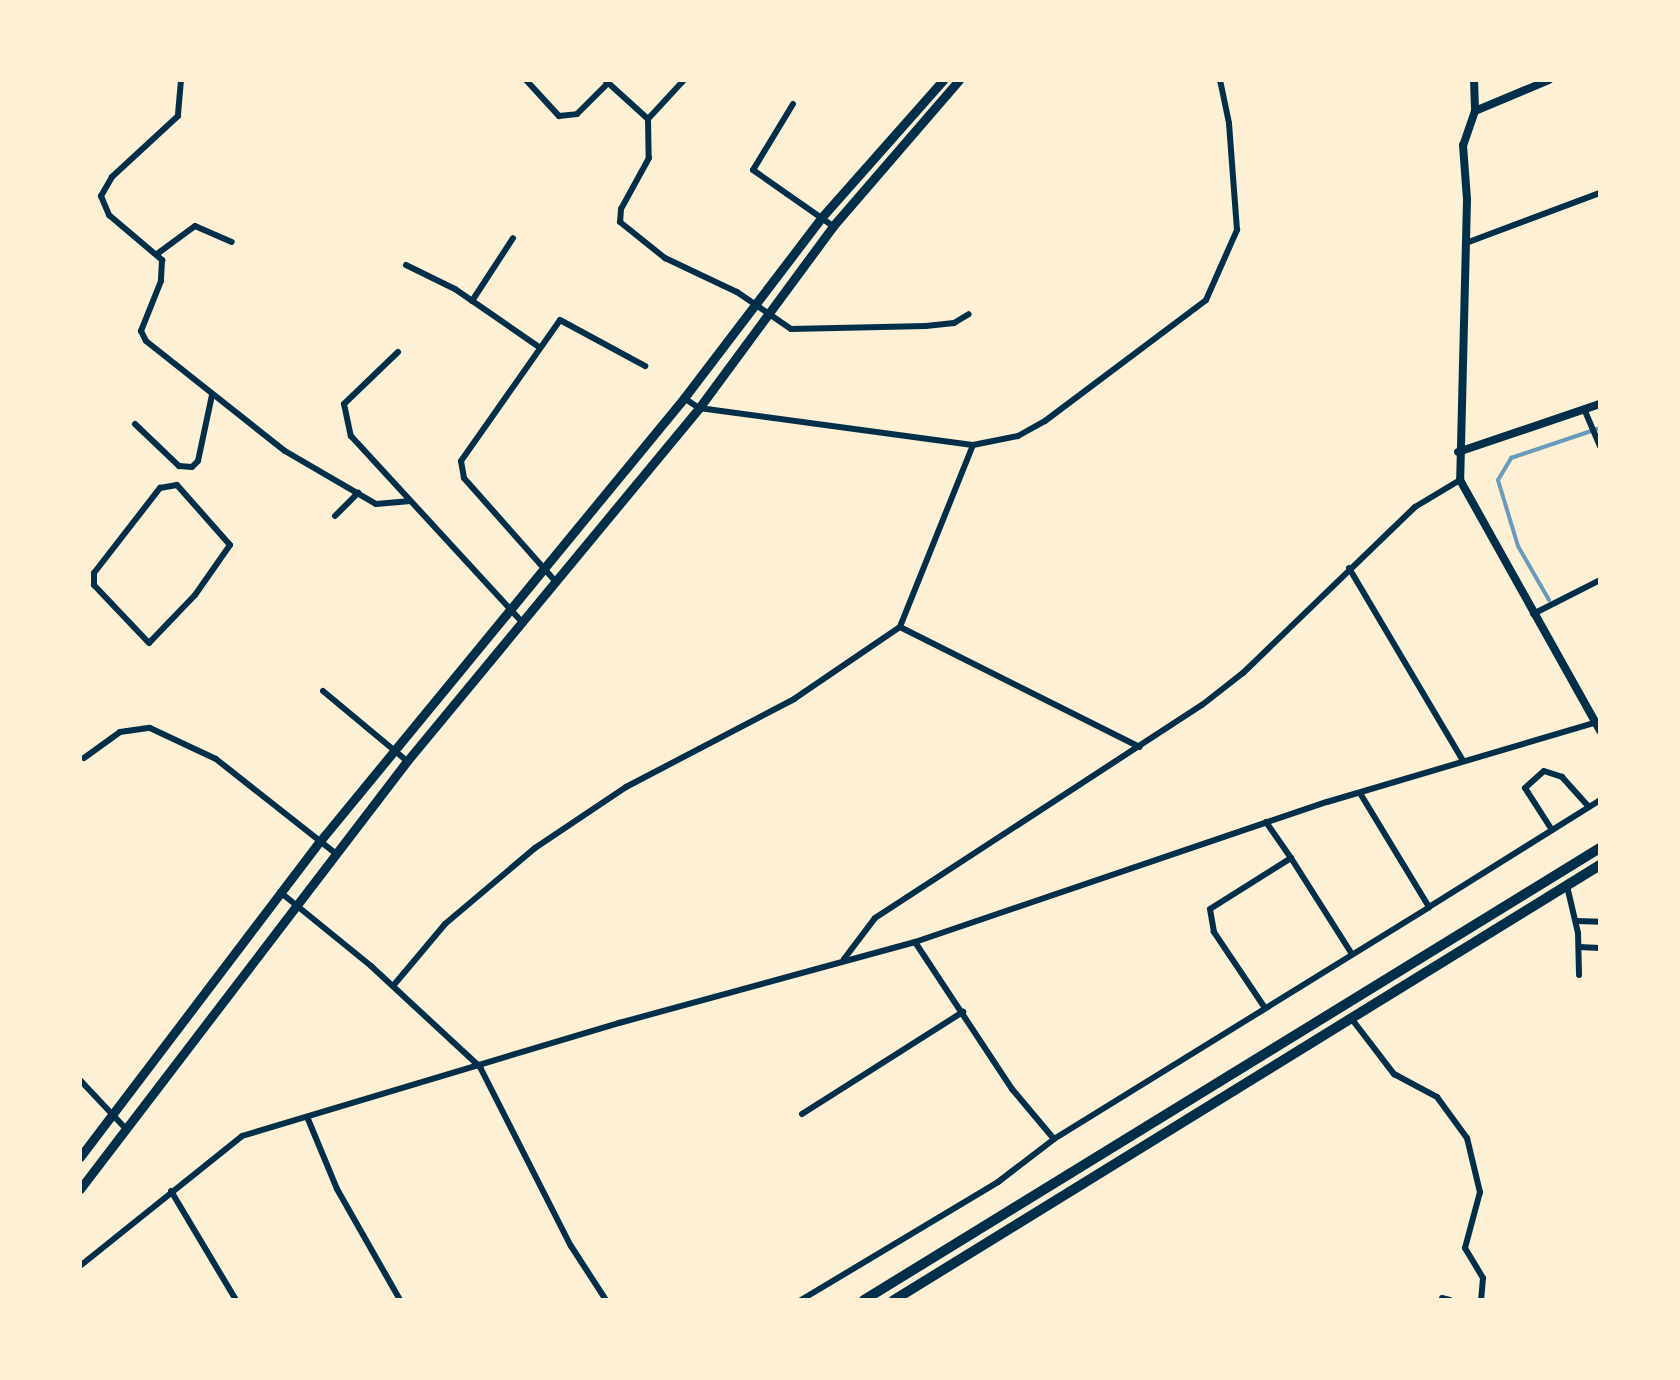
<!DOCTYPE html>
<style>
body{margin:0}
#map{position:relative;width:1680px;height:1380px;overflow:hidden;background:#fdf0d5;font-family:"Space Grotesk",sans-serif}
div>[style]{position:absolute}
.stream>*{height:4px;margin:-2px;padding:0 2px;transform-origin:2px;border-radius:2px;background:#669bbc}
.minor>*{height:6px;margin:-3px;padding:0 3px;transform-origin:3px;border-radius:3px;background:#003049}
.tertiary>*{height:8px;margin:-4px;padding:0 4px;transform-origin:4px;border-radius:4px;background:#003049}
.secondary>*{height:9px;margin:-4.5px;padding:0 4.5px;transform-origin:4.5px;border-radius:4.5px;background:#003049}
.primary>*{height:10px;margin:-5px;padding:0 5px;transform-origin:5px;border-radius:5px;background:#003049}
span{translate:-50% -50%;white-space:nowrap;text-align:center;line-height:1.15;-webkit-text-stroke:8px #fdf0d5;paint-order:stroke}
.frame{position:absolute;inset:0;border:82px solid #fdf0d5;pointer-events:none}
</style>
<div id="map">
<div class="stream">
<i style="left:1549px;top:600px;width:62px;rotate:-119.9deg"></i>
<i style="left:1518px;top:546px;width:69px;rotate:-106.9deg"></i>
<i style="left:1498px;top:480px;width:26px;rotate:-59deg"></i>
<i style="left:1511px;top:458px;width:94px;rotate:-18.6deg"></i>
</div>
<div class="minor">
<i style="left:181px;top:80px;width:36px;rotate:95deg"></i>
<i style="left:178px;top:116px;width:90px;rotate:137.3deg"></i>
<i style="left:112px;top:177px;width:22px;rotate:120deg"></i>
<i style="left:101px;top:196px;width:21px;rotate:67deg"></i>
<i style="left:109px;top:215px;width:70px;rotate:40.3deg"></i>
<i style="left:162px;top:260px;width:21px;rotate:93deg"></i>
<i style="left:161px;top:281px;width:54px;rotate:111.8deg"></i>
<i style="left:141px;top:331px;width:11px;rotate:63deg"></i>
<i style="left:146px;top:341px;width:177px;rotate:38.4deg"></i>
<i style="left:285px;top:451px;width:105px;rotate:30.2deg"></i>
<i style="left:376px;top:504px;width:32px;rotate:-5deg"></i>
<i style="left:526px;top:80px;width:49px;rotate:47.5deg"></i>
<i style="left:559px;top:116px;width:18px;rotate:-6deg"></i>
<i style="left:577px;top:114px;width:41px;rotate:-45deg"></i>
<i style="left:605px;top:80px;width:58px;rotate:42.2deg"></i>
<i style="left:648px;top:119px;width:39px;rotate:89deg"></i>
<i style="left:649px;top:158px;width:58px;rotate:118.8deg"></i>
<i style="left:621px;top:209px;width:13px;rotate:94deg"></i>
<i style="left:620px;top:222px;width:58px;rotate:38.7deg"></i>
<i style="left:665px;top:258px;width:80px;rotate:25.3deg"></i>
<i style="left:737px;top:292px;width:65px;rotate:34.4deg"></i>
<i style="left:791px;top:329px;width:135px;rotate:-1.3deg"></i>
<i style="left:926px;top:326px;width:28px;rotate:-6deg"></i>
<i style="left:954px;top:323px;width:17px;rotate:-31deg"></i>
<i style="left:793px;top:104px;width:77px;rotate:121.2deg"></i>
<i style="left:753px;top:170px;width:98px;rotate:35deg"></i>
<i style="left:648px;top:119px;width:53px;rotate:-47.3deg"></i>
<i style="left:1466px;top:243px;width:143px;rotate:-20.5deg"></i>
<i style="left:157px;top:254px;width:47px;rotate:-36.4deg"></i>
<i style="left:195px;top:226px;width:40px;rotate:23.4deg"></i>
<i style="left:406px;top:265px;width:55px;rotate:26.1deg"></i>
<i style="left:455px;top:289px;width:102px;rotate:34.6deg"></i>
<i style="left:472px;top:301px;width:75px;rotate:-56.9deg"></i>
<i style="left:398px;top:352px;width:75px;rotate:136.1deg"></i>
<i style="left:344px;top:404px;width:33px;rotate:78deg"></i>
<i style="left:351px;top:436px;width:254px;rotate:47.4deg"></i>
<i style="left:684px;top:398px;width:18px;rotate:34deg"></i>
<i style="left:699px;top:408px;width:276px;rotate:7.7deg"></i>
<i style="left:973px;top:445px;width:46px;rotate:-11.3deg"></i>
<i style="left:1018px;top:436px;width:31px;rotate:-29deg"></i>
<i style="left:1045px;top:421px;width:201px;rotate:-36.9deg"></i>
<i style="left:1206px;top:300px;width:77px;rotate:-66.1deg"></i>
<i style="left:1237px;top:230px;width:107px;rotate:-94.3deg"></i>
<i style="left:1229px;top:123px;width:44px;rotate:-101.8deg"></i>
<i style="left:1585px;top:411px;width:39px;rotate:67deg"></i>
<i style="left:135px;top:424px;width:61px;rotate:43.7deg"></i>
<i style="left:179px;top:466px;width:13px;rotate:4deg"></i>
<i style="left:192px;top:467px;width:8px;rotate:-45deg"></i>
<i style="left:198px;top:461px;width:67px;rotate:-78deg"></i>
<i style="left:973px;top:445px;width:196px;rotate:111.9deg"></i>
<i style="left:900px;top:627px;width:268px;rotate:26.6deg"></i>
<i style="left:177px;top:485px;width:80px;rotate:48.5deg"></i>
<i style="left:230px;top:545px;width:61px;rotate:125deg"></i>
<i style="left:195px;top:595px;width:66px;rotate:133.8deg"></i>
<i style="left:149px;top:643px;width:80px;rotate:-133.5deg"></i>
<i style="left:94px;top:585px;width:12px;rotate:-90deg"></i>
<i style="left:94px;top:573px;width:108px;rotate:-52.2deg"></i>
<i style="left:160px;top:488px;width:17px;rotate:-10deg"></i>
<i style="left:335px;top:516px;width:33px;rotate:-45deg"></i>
<i style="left:1349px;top:568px;width:224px;rotate:59.4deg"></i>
<i style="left:556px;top:582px;width:139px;rotate:-131.5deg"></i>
<i style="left:464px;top:478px;width:17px;rotate:-100deg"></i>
<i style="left:461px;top:461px;width:172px;rotate:-54.9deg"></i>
<i style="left:560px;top:320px;width:97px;rotate:28.4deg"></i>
<i style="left:1533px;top:614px;width:75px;rotate:-26.9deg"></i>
<i style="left:323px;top:691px;width:109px;rotate:39.8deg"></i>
<i style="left:84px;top:758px;width:44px;rotate:-35.8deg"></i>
<i style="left:120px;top:732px;width:30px;rotate:-8deg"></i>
<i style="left:150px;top:728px;width:73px;rotate:25.2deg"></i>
<i style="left:216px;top:759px;width:152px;rotate:38.3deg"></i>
<i style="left:1552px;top:830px;width:50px;rotate:-122.7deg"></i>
<i style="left:1525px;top:788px;width:25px;rotate:-42deg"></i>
<i style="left:1544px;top:771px;width:19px;rotate:18deg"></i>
<i style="left:1562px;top:777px;width:40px;rotate:48deg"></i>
<i style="left:1291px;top:858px;width:114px;rotate:57.6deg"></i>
<i style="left:1567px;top:886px;width:48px;rotate:76.8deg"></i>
<i style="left:1578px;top:933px;width:42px;rotate:88.6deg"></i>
<i style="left:280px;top:892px;width:117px;rotate:39.1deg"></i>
<i style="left:371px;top:966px;width:149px;rotate:42.8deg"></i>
<i style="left:480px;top:1067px;width:201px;rotate:63.1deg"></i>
<i style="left:571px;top:1246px;width:64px;rotate:57.1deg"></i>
<i style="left:1429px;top:907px;width:202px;rotate:-32deg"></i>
<i style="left:1577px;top:921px;width:23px;rotate:2deg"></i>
<i style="left:915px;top:942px;width:176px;rotate:56.6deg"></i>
<i style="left:1012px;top:1089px;width:65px;rotate:50deg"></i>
<i style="left:1579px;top:947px;width:21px;rotate:3deg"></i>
<i style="left:844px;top:959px;width:51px;rotate:-52.9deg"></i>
<i style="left:875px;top:918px;width:390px;rotate:-33.1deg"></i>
<i style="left:1202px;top:705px;width:52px;rotate:-38deg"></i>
<i style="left:1243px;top:673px;width:239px;rotate:-44deg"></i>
<i style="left:1415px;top:507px;width:52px;rotate:-31deg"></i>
<i style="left:393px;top:986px;width:81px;rotate:-50deg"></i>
<i style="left:445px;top:924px;width:118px;rotate:-40.2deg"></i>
<i style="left:535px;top:848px;width:110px;rotate:-33.8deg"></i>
<i style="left:626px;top:787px;width:190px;rotate:-27.6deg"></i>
<i style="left:794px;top:699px;width:128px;rotate:-34.2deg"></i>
<i style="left:1265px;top:1008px;width:92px;rotate:-123.9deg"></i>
<i style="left:1214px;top:932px;width:23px;rotate:-100deg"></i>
<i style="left:1210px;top:909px;width:96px;rotate:-32.2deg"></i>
<i style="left:1291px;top:858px;width:44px;rotate:-124.8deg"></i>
<i style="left:1351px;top:1018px;width:71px;rotate:52.5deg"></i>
<i style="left:1394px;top:1074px;width:49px;rotate:28.1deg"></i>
<i style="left:1437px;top:1097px;width:51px;rotate:53.8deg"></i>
<i style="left:1467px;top:1138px;width:56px;rotate:76.5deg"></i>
<i style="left:1480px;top:1192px;width:58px;rotate:105deg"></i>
<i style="left:1465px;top:1248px;width:35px;rotate:59deg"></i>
<i style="left:1483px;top:1278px;width:22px;rotate:95deg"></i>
<i style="left:80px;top:1080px;width:69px;rotate:46.8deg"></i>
<i style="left:802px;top:1114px;width:191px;rotate:-32.4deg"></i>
<i style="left:308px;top:1119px;width:76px;rotate:67.5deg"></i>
<i style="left:337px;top:1189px;width:128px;rotate:60.4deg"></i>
<i style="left:171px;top:1191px;width:127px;rotate:59.2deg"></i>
<i style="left:80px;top:1266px;width:208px;rotate:-38.7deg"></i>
<i style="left:242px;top:1136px;width:394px;rotate:-16.7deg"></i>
<i style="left:619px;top:1023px;width:307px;rotate:-15.3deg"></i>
<i style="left:915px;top:942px;width:435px;rotate:-18.8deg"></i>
<i style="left:1327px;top:802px;width:285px;rotate:-16.5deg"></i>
<i style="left:1442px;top:1298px;width:8px;rotate:14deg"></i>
<i style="left:801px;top:1300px;width:230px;rotate:-30.9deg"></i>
<i style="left:998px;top:1182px;width:71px;rotate:-37.5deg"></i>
<i style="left:1054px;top:1139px;width:441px;rotate:-31.7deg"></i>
<i style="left:1429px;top:907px;width:133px;rotate:-121.2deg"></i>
</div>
<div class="tertiary">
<i style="left:1474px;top:80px;width:31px;rotate:88deg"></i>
<i style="left:1475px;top:111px;width:36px;rotate:109deg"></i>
<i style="left:1463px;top:145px;width:55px;rotate:85.8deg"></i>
<i style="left:1467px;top:200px;width:280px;rotate:91.4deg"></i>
<i style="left:1460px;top:480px;width:287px;rotate:60.8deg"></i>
<i style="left:1475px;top:111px;width:80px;rotate:-22.7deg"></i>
<i style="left:1458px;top:452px;width:150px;rotate:-18.7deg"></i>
</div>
<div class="secondary">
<i style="left:80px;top:1157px;width:397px;rotate:-52.8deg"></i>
<i style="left:320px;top:841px;width:573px;rotate:-50.59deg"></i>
<i style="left:684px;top:398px;width:226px;rotate:-52.7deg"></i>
<i style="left:821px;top:218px;width:184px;rotate:-48.5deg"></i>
<i style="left:80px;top:1189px;width:539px;rotate:-52.62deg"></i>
<i style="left:407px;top:761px;width:458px;rotate:-50.4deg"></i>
<i style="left:699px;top:408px;width:226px;rotate:-53.6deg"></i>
<i style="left:833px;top:226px;width:193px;rotate:-49.2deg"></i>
</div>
<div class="primary">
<i style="left:864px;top:1300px;width:864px;rotate:-31.56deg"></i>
<i style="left:894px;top:1300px;width:829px;rotate:-31.64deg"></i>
</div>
<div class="frame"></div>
</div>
